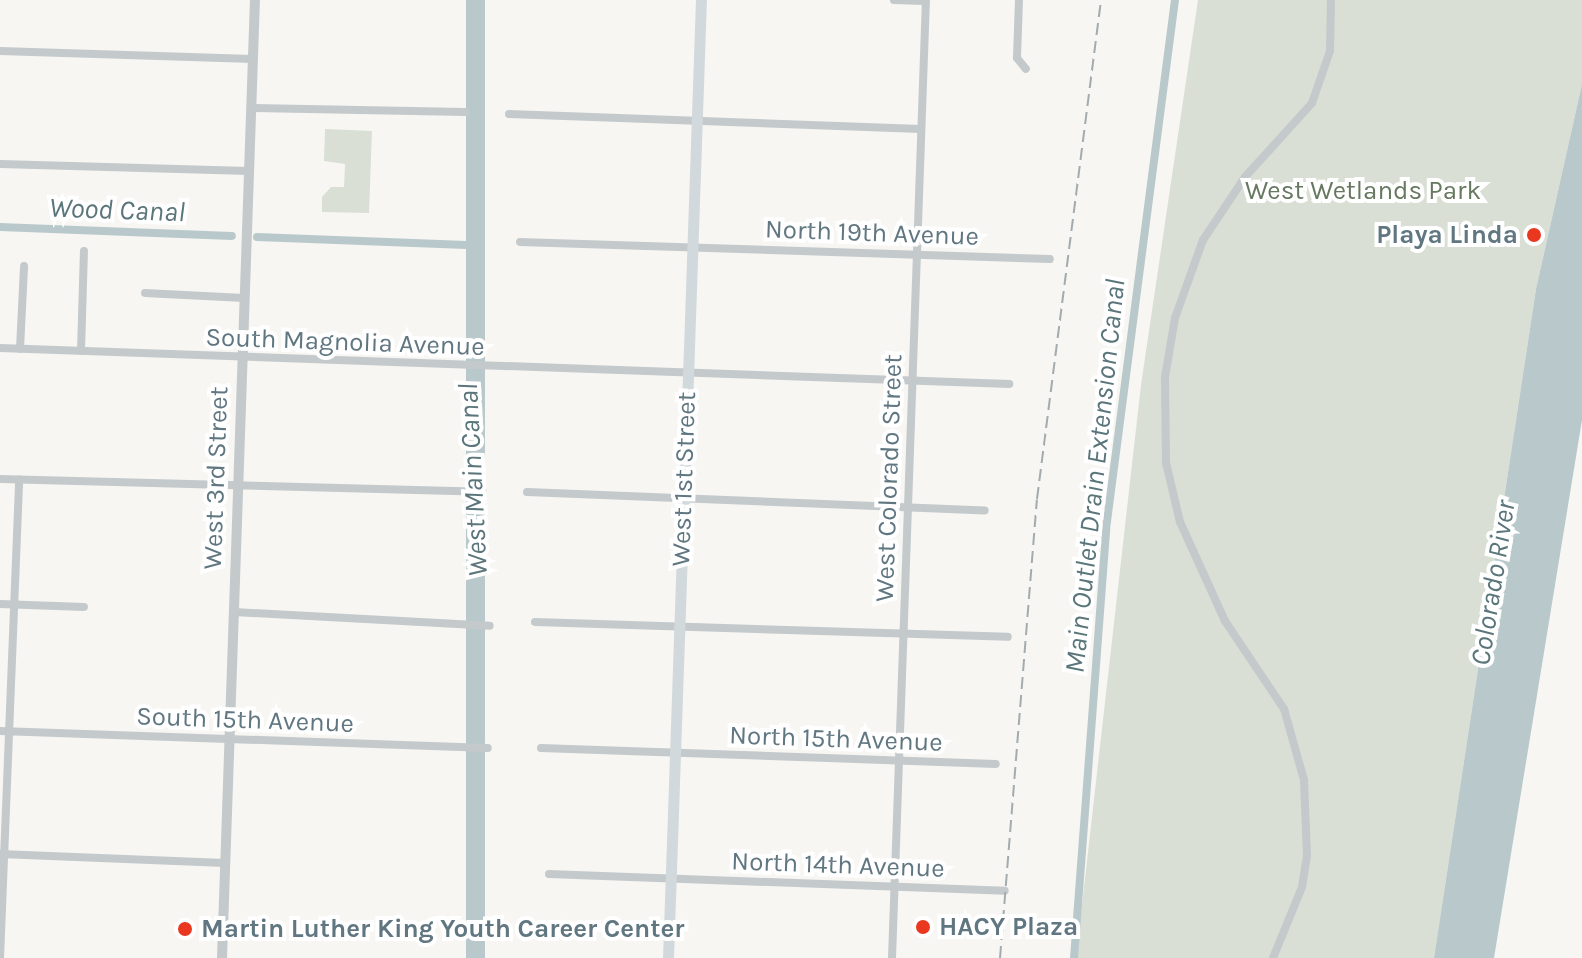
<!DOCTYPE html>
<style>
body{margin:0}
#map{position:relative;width:1582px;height:958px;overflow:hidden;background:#f7f6f3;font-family:Karla,sans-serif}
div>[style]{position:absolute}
.green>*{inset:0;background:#d9dfd4}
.water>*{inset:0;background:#b9c9cb;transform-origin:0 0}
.canal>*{height:8px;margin:-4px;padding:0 4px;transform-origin:4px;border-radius:4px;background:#b9c9cb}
.minor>*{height:8px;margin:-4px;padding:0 4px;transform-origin:4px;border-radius:4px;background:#c4c9cb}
.tertiary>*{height:10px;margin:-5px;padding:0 5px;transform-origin:5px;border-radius:5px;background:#c4c9cb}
.secondary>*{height:11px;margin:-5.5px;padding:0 5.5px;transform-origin:5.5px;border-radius:5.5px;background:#d2d9dc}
.rail>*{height:2px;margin-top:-1px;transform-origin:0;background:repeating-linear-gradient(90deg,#a2abaf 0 12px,transparent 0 18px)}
.dots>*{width:22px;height:22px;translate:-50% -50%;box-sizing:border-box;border:4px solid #fff;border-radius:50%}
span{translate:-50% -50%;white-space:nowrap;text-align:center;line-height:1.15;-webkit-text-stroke:8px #fff;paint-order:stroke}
.park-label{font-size:26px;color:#677860}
.street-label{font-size:26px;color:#607680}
.poi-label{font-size:26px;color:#607680;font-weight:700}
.right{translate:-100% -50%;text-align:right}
.left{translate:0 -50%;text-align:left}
.water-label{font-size:28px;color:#5b767b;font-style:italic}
</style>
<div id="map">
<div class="green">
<i style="clip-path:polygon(1198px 0,1582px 0,1582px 84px,1536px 289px,1434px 958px,1076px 958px,1141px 385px)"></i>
<i style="clip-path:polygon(325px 129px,372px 131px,369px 213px,322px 212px,322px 197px,331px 187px,344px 187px,345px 164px,324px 161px)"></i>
</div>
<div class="water">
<i style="left:466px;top:0;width:19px;height:959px"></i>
<i style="clip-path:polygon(1582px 84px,1582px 420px,1494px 958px,1434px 958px,1536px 289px)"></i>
</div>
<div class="canal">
<i style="left:0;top:227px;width:232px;rotate:2.2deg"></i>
<i style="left:257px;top:237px;width:209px;rotate:2.2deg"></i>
<i style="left:1074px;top:958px;width:430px;rotate:-85.7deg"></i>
<i style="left:1106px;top:529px;width:533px;rotate:-82.57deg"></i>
</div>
<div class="minor">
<i style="left:894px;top:0;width:31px;rotate:2deg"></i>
<i style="left:1019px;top:0;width:58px;rotate:92deg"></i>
<i style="left:1017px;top:58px;width:14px;rotate:51deg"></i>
<i style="left:0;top:51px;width:253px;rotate:1.8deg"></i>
<i style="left:251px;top:108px;width:214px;rotate:1.1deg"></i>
<i style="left:509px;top:114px;width:412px;rotate:2.1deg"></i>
<i style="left:0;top:164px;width:249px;rotate:1.6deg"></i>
<i style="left:520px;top:242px;width:530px;rotate:1.84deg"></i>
<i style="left:145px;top:293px;width:99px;rotate:2.9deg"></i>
<i style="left:0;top:348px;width:1010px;rotate:2.04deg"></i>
<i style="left:20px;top:349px;width:83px;rotate:-87.2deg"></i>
<i style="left:81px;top:351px;width:100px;rotate:-88.3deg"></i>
<i style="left:0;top:479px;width:483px;rotate:1.5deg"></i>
<i style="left:527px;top:492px;width:458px;rotate:2.3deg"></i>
<i style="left:0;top:604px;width:84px;rotate:2deg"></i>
<i style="left:234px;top:612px;width:256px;rotate:3.1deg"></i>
<i style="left:535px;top:622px;width:473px;rotate:1.8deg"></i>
<i style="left:0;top:731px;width:488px;rotate:2deg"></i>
<i style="left:541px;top:748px;width:455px;rotate:2deg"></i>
<i style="left:0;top:854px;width:225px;rotate:2.3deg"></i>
<i style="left:549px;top:874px;width:456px;rotate:2.1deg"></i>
<i style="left:0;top:958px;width:479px;rotate:-87.7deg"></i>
<i style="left:892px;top:958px;width:959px;rotate:-87.97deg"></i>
<i style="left:1273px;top:958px;width:77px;rotate:-67.8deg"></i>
<i style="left:1302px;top:887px;width:32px;rotate:-81deg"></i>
<i style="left:1307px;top:855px;width:75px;rotate:-92.3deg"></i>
<i style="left:1304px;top:780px;width:74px;rotate:-105.7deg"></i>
<i style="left:1284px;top:709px;width:106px;rotate:-123.8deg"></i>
<i style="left:1225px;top:621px;width:109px;rotate:-114.4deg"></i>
<i style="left:1180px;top:522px;width:61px;rotate:-103.3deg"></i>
<i style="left:1166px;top:463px;width:86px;rotate:-90.7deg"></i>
<i style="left:1165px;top:377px;width:60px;rotate:-80.4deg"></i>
<i style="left:1175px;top:318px;width:83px;rotate:-70.3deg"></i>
<i style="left:1203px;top:240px;width:76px;rotate:-56.3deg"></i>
<i style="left:1245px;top:177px;width:100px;rotate:-47.8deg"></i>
<i style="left:1312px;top:103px;width:55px;rotate:-70.9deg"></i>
<i style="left:1330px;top:51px;width:51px;rotate:-88.9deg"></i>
</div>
<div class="tertiary">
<i style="left:222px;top:958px;width:959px;rotate:-88.03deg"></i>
</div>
<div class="secondary">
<i style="left:668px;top:958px;width:959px;rotate:-88.03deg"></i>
</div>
<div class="rail">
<i style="left:1000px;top:958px;width:460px;rotate:-85.4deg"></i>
<i style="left:1037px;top:499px;width:503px;rotate:-82.69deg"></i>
</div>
<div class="dots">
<i style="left:1534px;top:235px;background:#ea3720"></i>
<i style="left:923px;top:927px;background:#ea3720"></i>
<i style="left:185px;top:929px;background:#ea3720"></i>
</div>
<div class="park-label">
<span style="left:1363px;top:191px">West Wetlands Park</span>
</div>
<div class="street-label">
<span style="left:872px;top:233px;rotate:2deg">North 19th Avenue</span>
<span style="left:345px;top:342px;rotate:2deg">South Magnolia Avenue</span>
<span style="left:216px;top:478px;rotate:-88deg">West 3rd Street</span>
<span style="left:889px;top:478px;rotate:-88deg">West Colorado Street</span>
<span style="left:684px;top:479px;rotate:-88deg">West 1st Street</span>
<span style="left:245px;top:720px;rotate:2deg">South 15th Avenue</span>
<span style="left:836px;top:739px;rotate:2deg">North 15th Avenue</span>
<span style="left:838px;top:865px;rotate:2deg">North 14th Avenue</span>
</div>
<div class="poi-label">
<span class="right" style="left:1518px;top:235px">Playa Linda</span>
<span class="left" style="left:939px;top:927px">HACY Plaza</span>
<span class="left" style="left:201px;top:929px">Martin Luther King Youth Career Center</span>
</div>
<div class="water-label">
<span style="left:117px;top:210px;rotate:2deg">Wood Canal</span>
<span style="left:1095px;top:476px;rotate:-84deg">Main Outlet Drain Extension Canal</span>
<span style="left:473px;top:480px;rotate:-93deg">West Main Canal</span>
<span style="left:1493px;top:583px;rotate:-81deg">Colorado River</span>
</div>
</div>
